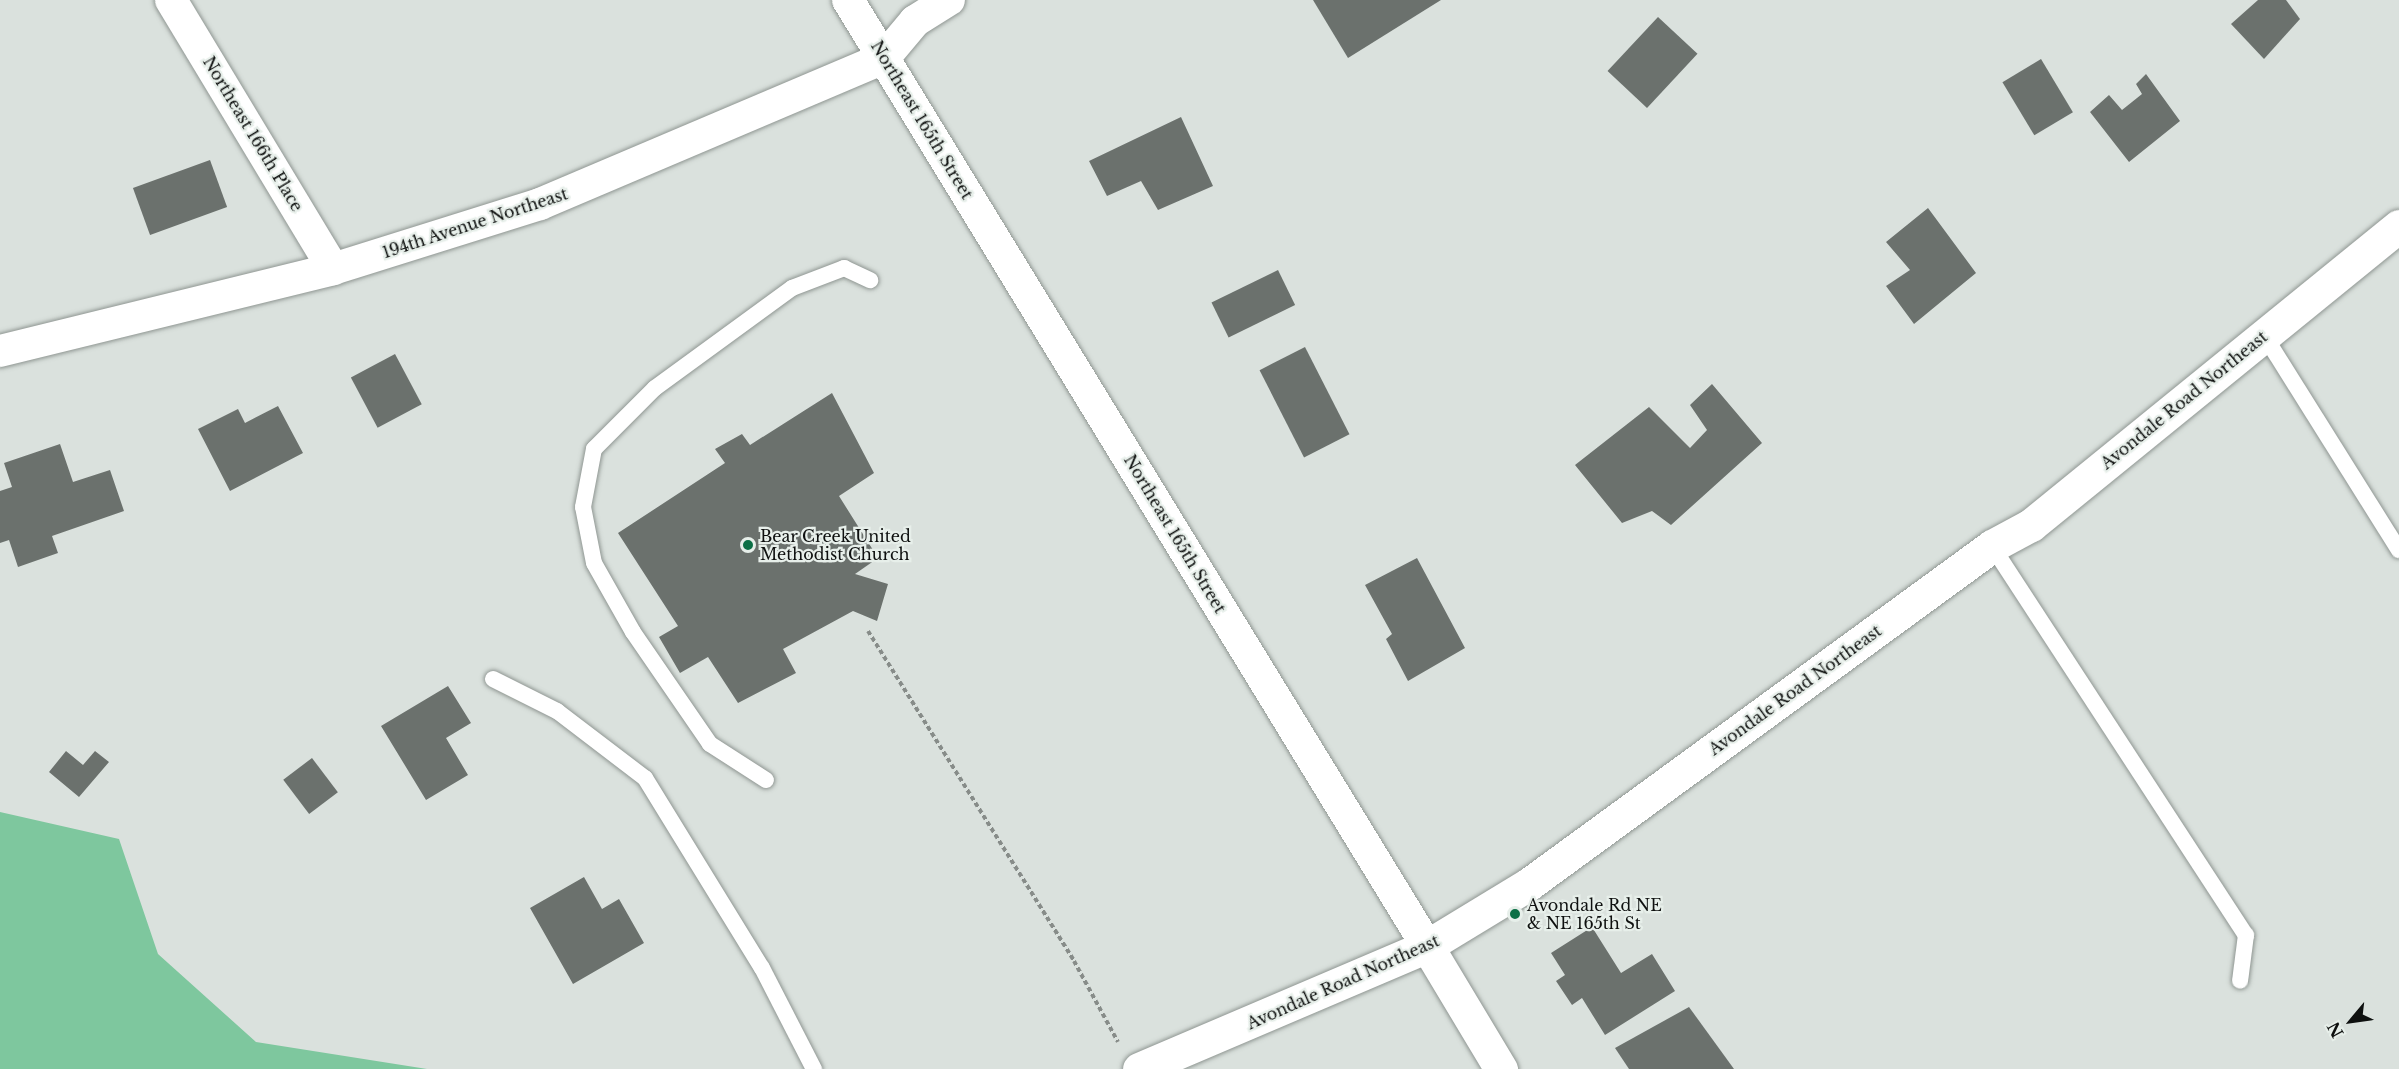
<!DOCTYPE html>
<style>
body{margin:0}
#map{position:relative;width:2399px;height:1069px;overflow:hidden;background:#dae1dd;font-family:"Libre Baskerville",serif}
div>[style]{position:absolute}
.green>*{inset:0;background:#7ec79e}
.building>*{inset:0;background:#6b716d;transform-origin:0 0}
.path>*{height:4px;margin-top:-2px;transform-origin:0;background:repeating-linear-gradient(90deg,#878c89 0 4.5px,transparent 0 7.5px)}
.roads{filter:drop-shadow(0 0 2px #8f9692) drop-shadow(0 0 2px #8f9692)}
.lane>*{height:16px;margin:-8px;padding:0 8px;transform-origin:8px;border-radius:8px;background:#fff}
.street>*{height:32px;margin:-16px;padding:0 16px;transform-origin:16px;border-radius:16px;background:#fff}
.secondary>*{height:33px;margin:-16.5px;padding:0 16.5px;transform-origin:16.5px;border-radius:16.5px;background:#fff}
.dots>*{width:16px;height:16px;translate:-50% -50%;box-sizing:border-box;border:3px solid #e7efea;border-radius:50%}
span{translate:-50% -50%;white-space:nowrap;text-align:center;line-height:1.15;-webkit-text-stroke:4.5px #e7efea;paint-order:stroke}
.street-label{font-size:16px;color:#0e100f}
.poi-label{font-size:16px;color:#0e100f}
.left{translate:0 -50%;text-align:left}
.north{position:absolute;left:2321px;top:991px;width:60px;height:60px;-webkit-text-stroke:4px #e7efea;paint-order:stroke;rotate:241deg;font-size:16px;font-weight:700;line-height:24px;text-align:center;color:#0e100f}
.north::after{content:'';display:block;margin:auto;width:21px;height:27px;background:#0e100f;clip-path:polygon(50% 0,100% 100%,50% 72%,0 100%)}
</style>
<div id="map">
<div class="green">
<i style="clip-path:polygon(0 812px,119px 839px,158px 954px,256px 1042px,427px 1069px,0 1069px)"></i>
</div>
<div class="building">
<i style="clip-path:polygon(1313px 0,1441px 0,1348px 58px)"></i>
<i style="clip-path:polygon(2258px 0,2286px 0,2300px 19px,2264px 59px,2231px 24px)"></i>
<i style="left:1658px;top:17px;width:54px;height:74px;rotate:43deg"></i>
<i style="left:2041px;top:59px;width:62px;height:45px;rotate:59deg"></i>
<i style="clip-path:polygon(2146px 74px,2180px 121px,2129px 162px,2090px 112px,2109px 95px,2122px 110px,2142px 94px,2136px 84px)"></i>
<i style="clip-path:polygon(1181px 117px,1213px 186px,1158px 210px,1141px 181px,1107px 196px,1089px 161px)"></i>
<i style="left:210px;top:160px;width:50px;height:82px;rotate:70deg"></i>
<i style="clip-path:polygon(1928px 208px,1976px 273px,1914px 324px,1886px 286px,1910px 270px,1886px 242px)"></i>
<i style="left:1278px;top:270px;width:39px;height:74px;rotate:64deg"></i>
<i style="left:1305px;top:347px;width:98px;height:51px;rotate:63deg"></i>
<i style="left:395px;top:354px;width:57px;height:50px;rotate:62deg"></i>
<i style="clip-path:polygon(1712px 384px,1762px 443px,1671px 525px,1652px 511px,1622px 523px,1575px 465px,1649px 407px,1690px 448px,1707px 430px,1690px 405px)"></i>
<i style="clip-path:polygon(832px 393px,874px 473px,839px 496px,878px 558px,855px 574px,888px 584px,877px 621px,853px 611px,783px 649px,796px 673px,738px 703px,708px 657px,680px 673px,659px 637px,678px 626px,618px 533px,725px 463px,715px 449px,742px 434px,750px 445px)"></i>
<i style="clip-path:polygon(278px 406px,303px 453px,230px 491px,198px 429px,238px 409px,245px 423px)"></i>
<i style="clip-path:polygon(60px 444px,73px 482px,110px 470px,124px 511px,52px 536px,58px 553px,18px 567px,9px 540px,0 543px,0 491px,12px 487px,4px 463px)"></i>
<i style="clip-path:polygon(1417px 558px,1465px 648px,1408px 681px,1386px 639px,1392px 634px,1365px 585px)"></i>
<i style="clip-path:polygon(448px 686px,471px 723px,446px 738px,468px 775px,426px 800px,381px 726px)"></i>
<i style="clip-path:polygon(66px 751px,83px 765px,95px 751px,109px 762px,79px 797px,49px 772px)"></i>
<i style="left:312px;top:758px;width:43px;height:36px;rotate:53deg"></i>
<i style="clip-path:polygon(584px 877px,602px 909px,619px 899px,644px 943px,573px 984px,530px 908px)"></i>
<i style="clip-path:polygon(1592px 927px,1621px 973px,1652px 954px,1675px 991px,1605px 1035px,1582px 998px,1572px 1005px,1556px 981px,1565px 975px,1551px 953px)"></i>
<i style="clip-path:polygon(1689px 1007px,1734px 1069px,1629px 1069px,1615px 1048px)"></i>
</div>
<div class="path">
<i style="left:868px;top:631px;width:389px;rotate:58deg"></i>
<i style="left:1074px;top:961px;width:92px;rotate:61.5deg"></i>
</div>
<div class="roads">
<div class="lane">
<i style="left:2264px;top:335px;width:254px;rotate:57.9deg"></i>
<i style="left:1992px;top:546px;width:465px;rotate:56.9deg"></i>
<i style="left:2246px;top:935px;width:46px;rotate:97.4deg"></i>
<i style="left:493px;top:679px;width:72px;rotate:26.6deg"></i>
<i style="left:557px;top:711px;width:111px;rotate:37.3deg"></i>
<i style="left:645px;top:778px;width:223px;rotate:58.4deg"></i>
<i style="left:762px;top:968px;width:114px;rotate:62.8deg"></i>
<i style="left:766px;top:780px;width:67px;rotate:-147.3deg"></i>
<i style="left:710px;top:744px;width:136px;rotate:-124.5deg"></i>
<i style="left:633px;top:632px;width:79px;rotate:-119.5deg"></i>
<i style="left:594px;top:563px;width:57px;rotate:-101.1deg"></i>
<i style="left:583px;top:507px;width:59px;rotate:-79.3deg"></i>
<i style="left:594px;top:449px;width:86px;rotate:-45deg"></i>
<i style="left:655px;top:388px;width:170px;rotate:-36.1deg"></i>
<i style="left:792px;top:288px;width:56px;rotate:-21deg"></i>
<i style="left:844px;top:268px;width:29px;rotate:25deg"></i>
</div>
<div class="street">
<i style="left:171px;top:0;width:314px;rotate:58.9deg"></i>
<i style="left:848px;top:0;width:1109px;rotate:58.53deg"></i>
<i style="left:0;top:351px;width:343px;rotate:-13.8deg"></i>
<i style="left:333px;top:269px;width:217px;rotate:-17.4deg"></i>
<i style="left:540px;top:204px;width:374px;rotate:-23deg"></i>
<i style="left:884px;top:58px;width:48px;rotate:-50deg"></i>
<i style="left:915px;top:21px;width:40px;rotate:-32deg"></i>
</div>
<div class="secondary">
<i style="left:1427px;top:946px;width:144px;rotate:59deg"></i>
<i style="left:1139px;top:1069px;width:313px;rotate:-23.1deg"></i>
<i style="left:1427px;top:946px;width:119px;rotate:-31.3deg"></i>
<i style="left:1529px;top:884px;width:573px;rotate:-36.13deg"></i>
<i style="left:1992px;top:546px;width:44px;rotate:-28.3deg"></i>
<i style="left:2031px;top:525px;width:474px;rotate:-39.1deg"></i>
</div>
</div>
<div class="dots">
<i style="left:748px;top:545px;background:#0c7046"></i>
<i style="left:1515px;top:914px;background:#0c7046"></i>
</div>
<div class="street-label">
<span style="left:922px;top:120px;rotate:59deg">Northeast 165th Street</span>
<span style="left:253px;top:134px;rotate:59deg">Northeast 166th Place</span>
<span style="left:475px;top:223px;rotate:-18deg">194th Avenue Northeast</span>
<span style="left:2184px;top:400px;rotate:-39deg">Avondale Road Northeast</span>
<span style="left:1175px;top:534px;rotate:59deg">Northeast 165th Street</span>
<span style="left:1795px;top:690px;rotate:-36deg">Avondale Road Northeast</span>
<span style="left:1343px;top:982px;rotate:-24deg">Avondale Road Northeast</span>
</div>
<div class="poi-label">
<span class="left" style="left:760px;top:545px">Bear Creek United<br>Methodist Church</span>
<span class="left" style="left:1527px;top:914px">Avondale Rd NE<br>&amp; NE 165th St</span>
</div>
<div class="north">N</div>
</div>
